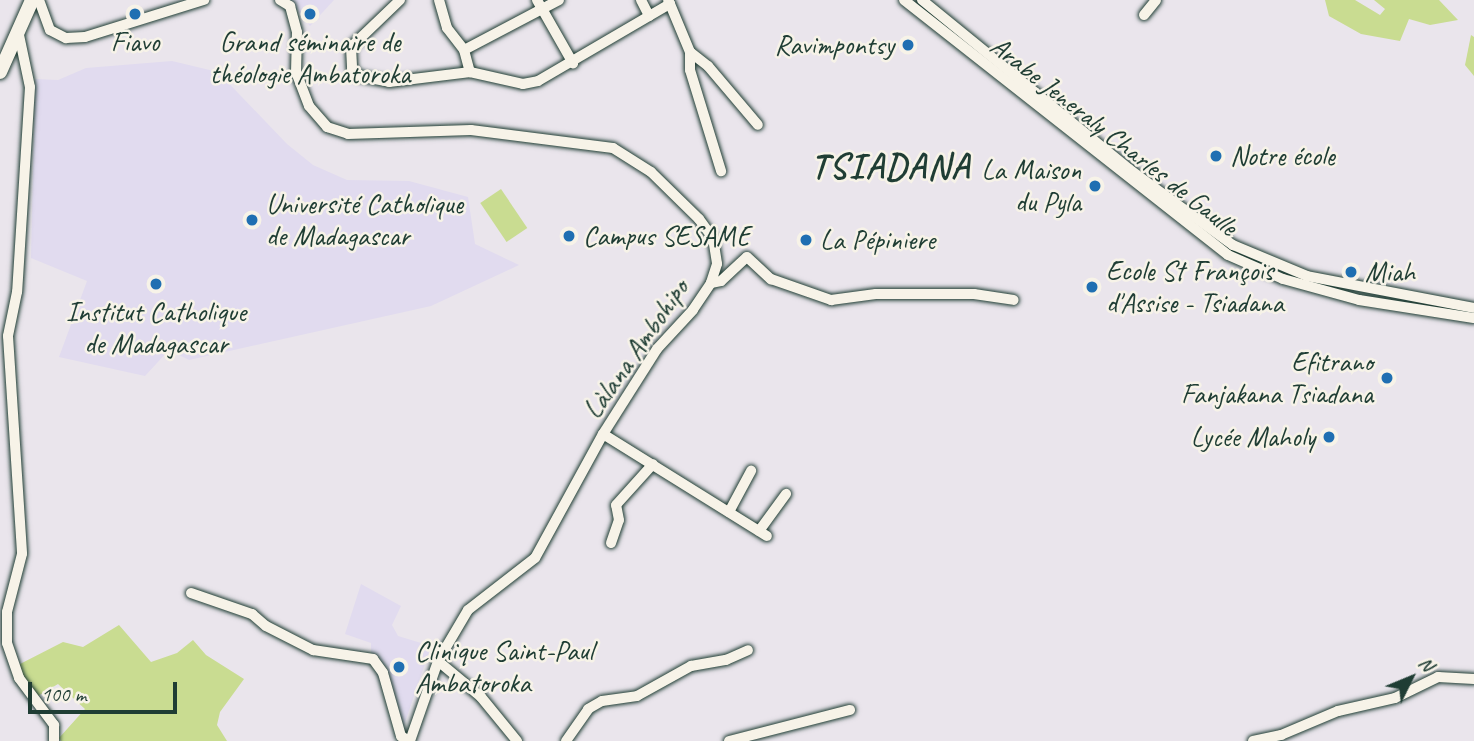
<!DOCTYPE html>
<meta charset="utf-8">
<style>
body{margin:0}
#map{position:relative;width:1474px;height:741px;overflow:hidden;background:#eae5ec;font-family:Caveat,sans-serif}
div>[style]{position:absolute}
.built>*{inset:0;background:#e1dbef}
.green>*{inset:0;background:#c9dc91;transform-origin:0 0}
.roads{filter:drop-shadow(0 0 2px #1f3d34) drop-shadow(0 0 2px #1f3d34)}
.minor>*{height:10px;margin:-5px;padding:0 5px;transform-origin:5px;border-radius:5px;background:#f7f3e8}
.major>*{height:14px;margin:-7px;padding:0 7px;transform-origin:7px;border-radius:7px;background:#f7f3e8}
.dots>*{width:19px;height:19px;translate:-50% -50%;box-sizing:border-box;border:4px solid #f7f3e8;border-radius:50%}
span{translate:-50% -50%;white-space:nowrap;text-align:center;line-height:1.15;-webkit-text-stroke:5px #f7f3e8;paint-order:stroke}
.poi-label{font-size:28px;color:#1f3d34}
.right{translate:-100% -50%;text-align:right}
.left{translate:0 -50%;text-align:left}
.street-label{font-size:28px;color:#1f3d34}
.district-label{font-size:35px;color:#1f3d34;font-weight:700;letter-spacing:2px}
.north{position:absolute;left:1376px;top:643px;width:70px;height:70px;-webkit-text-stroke:5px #f7f3e8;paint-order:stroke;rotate:47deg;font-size:19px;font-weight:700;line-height:28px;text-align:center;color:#1f3d34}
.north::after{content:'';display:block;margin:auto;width:24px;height:32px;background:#1f3d34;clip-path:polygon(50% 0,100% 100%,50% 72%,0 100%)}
.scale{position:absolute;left:28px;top:682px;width:149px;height:32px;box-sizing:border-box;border:4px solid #1f3d34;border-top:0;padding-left:9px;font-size:21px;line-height:24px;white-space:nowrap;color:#1f3d34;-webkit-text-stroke:5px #f7f3e8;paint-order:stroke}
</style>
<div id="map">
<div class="built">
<i style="clip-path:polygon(289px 0,334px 0,310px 26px)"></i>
<i style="clip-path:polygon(172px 61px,218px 72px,287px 144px,313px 165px,347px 180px,409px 181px,468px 197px,475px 244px,519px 265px,431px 306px,189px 360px,169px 350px,145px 376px,59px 357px,87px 281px,31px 258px,35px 79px,58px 80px,86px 68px)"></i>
<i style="clip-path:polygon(361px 584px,401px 606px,392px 625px,398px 636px,431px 646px,400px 737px,371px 660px,371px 643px,345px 634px)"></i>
</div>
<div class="green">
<i style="clip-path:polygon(1325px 0,1355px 0,1380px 15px,1385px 9px,1374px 0,1439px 0,1458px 20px,1430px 25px,1409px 19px,1400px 41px,1361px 34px,1329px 16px)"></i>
<i style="clip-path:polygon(1471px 35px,1474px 37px,1474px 76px,1465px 65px)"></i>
<i style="left:501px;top:189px;width:47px;height:25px;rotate:56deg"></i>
<i style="clip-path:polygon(119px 625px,151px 662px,177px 653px,193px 640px,206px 655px,244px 679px,220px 712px,217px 725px,227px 741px,61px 741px,59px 738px,85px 709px,58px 684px,38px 696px,22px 677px,20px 664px,63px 642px,83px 647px)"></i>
</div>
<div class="roads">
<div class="minor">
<i style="left:39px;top:0;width:32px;rotate:70deg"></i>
<i style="left:50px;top:30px;width:18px;rotate:27deg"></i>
<i style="left:66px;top:38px;width:19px;rotate:-3deg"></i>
<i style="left:85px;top:37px;width:125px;rotate:-17.3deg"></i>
<i style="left:280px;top:0;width:12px;rotate:31deg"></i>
<i style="left:290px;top:6px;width:27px;rotate:75deg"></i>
<i style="left:297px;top:32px;width:40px;rotate:91.4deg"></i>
<i style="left:296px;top:72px;width:36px;rotate:69deg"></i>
<i style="left:309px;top:106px;width:28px;rotate:49deg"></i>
<i style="left:327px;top:127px;width:22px;rotate:18deg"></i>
<i style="left:348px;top:134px;width:123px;rotate:-1.9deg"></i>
<i style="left:471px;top:130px;width:143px;rotate:7.2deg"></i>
<i style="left:613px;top:148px;width:45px;rotate:32.3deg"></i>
<i style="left:651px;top:172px;width:67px;rotate:44.4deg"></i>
<i style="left:699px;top:219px;width:24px;rotate:54deg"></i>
<i style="left:713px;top:238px;width:26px;rotate:81deg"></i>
<i style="left:717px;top:264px;width:20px;rotate:108deg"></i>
<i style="left:711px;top:283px;width:32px;rotate:124deg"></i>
<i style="left:693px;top:310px;width:53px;rotate:132.7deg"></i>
<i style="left:657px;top:349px;width:101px;rotate:122.4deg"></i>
<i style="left:603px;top:434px;width:141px;rotate:118.7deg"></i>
<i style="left:535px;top:558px;width:85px;rotate:142.2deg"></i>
<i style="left:468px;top:610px;width:59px;rotate:120.5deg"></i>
<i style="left:438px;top:661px;width:85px;rotate:109.3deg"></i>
<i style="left:400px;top:0;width:68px;rotate:136.2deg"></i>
<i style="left:351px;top:47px;width:22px;rotate:87deg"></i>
<i style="left:352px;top:69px;width:10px;rotate:45deg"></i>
<i style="left:359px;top:76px;width:31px;rotate:11deg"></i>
<i style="left:389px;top:82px;width:82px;rotate:-7deg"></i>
<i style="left:439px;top:0;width:29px;rotate:74deg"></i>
<i style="left:447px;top:28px;width:28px;rotate:52deg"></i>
<i style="left:537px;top:0;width:73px;rotate:60.3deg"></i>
<i style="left:559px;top:0;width:107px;rotate:152.2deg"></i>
<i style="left:464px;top:50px;width:23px;rotate:75deg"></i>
<i style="left:470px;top:72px;width:54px;rotate:12.8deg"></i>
<i style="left:523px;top:84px;width:15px;rotate:-11deg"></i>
<i style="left:538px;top:81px;width:153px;rotate:-30.3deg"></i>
<i style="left:670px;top:4px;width:4px;rotate:-117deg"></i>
<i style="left:641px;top:0;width:18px;rotate:63deg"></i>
<i style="left:904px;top:0;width:412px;rotate:38.2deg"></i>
<i style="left:1228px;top:255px;width:60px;rotate:23.6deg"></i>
<i style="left:1283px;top:279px;width:79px;rotate:15.4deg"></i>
<i style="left:1359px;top:300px;width:116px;rotate:8.9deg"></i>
<i style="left:922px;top:0;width:267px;rotate:39.2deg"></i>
<i style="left:1129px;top:169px;width:129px;rotate:36.2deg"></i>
<i style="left:1233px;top:245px;width:80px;rotate:22.7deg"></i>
<i style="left:1307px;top:276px;width:170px;rotate:10.8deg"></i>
<i style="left:670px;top:4px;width:52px;rotate:67.4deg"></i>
<i style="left:690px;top:52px;width:23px;rotate:38deg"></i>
<i style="left:708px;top:66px;width:77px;rotate:49.7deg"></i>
<i style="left:1144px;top:15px;width:19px;rotate:-51deg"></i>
<i style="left:19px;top:35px;width:53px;rotate:78.1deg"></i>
<i style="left:30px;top:87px;width:205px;rotate:93.6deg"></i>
<i style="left:17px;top:292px;width:45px;rotate:101.6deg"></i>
<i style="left:8px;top:336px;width:218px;rotate:86.3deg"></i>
<i style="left:22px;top:554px;width:60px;rotate:104.5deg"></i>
<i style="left:7px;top:612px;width:31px;rotate:90deg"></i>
<i style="left:7px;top:643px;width:37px;rotate:71deg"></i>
<i style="left:19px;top:678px;width:59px;rotate:53.3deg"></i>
<i style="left:54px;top:725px;width:16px;rotate:90deg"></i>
<i style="left:690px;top:52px;width:18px;rotate:90deg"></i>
<i style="left:690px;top:70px;width:106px;rotate:72.9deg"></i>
<i style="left:711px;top:283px;width:10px;rotate:-11deg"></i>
<i style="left:721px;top:281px;width:35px;rotate:-43deg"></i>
<i style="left:747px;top:257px;width:33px;rotate:43deg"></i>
<i style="left:771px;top:279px;width:64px;rotate:19.3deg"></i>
<i style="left:831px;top:300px;width:45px;rotate:-7.6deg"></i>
<i style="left:876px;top:294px;width:98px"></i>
<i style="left:974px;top:294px;width:40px;rotate:8.5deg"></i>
<i style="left:603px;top:434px;width:193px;rotate:31.9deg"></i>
<i style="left:729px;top:512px;width:47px;rotate:-61.8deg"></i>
<i style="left:759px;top:531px;width:46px;rotate:-53.9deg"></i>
<i style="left:611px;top:543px;width:24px;rotate:-71deg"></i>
<i style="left:619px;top:520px;width:15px;rotate:-101deg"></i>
<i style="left:616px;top:505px;width:55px;rotate:-47.9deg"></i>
<i style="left:191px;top:593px;width:65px;rotate:19deg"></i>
<i style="left:252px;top:614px;width:18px;rotate:41deg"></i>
<i style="left:266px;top:626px;width:53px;rotate:27.1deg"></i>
<i style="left:313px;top:650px;width:61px;rotate:8.5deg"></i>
<i style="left:373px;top:659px;width:17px;rotate:54deg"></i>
<i style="left:383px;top:673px;width:66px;rotate:74.1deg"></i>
<i style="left:401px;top:736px;width:9px;rotate:32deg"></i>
<i style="left:438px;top:661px;width:56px;rotate:39.9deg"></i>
<i style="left:481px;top:697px;width:57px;rotate:50.7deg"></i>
<i style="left:566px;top:741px;width:39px;rotate:-55deg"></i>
<i style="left:588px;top:709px;width:16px;rotate:-30deg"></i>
<i style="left:602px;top:701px;width:35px;rotate:-8deg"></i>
<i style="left:637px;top:696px;width:62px;rotate:-29.1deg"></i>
<i style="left:691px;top:666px;width:36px;rotate:-10deg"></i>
<i style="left:726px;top:660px;width:24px;rotate:-24deg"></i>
<i style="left:729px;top:741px;width:125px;rotate:-14.4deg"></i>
<i style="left:1253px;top:741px;width:29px;rotate:-12deg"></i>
<i style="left:1281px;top:735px;width:62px;rotate:-22.8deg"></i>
<i style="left:1338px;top:711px;width:58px;rotate:-12.8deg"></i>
<i style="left:1395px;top:698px;width:48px;rotate:-26deg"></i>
<i style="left:1438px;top:677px;width:36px;rotate:3deg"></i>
</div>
<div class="major">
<i style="left:0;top:72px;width:79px;rotate:-66deg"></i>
</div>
</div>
<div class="dots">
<i style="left:135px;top:14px;background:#1f6fb2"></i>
<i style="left:310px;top:14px;background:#1f6fb2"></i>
<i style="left:908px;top:45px;background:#1f6fb2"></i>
<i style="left:1216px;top:156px;background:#1f6fb2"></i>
<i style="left:1095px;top:186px;background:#1f6fb2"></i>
<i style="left:252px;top:220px;background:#1f6fb2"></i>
<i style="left:569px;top:236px;background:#1f6fb2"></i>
<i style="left:806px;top:240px;background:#1f6fb2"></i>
<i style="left:1351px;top:272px;background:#1f6fb2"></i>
<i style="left:156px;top:284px;background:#1f6fb2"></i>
<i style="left:1092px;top:287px;background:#1f6fb2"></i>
<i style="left:1387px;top:378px;background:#1f6fb2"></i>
<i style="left:1329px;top:437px;background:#1f6fb2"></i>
<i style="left:399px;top:667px;background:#1f6fb2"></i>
</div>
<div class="poi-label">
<span style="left:135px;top:42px">Fiavo</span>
<span style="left:310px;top:58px">Grand séminaire de<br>théologie Ambatoroka</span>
<span class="right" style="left:894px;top:45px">Ravimpontsy</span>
<span class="left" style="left:1230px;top:156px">Notre école</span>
<span class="right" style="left:1081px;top:186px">La Maison<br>du Pyla</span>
<span class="left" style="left:266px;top:220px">Université Catholique<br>de Madagascar</span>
<span class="left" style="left:583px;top:236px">Campus SESAME</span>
<span class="left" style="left:820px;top:240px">La Pépiniere</span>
<span class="left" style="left:1106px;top:287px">Ecole St François<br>d'Assise - Tsiadana</span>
<span class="left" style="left:1365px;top:272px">Miah</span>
<span style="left:156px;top:328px">Institut Catholique<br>de Madagascar</span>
<span class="right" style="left:1373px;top:378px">Efitrano<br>Fanjakana Tsiadana</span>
<span class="right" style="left:1315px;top:437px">Lycée Maholy</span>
<span class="left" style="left:415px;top:667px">Clinique Saint-Paul<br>Ambatoroka</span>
</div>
<div class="street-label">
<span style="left:1114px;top:136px;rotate:38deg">Arabe Jeneraly Charles de Gaulle</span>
<span style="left:636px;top:349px;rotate:-55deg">Làlana Ambohipo</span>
</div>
<div class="district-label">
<span style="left:891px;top:167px">TSIADANA</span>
</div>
<div class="north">N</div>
<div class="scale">100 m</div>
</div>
